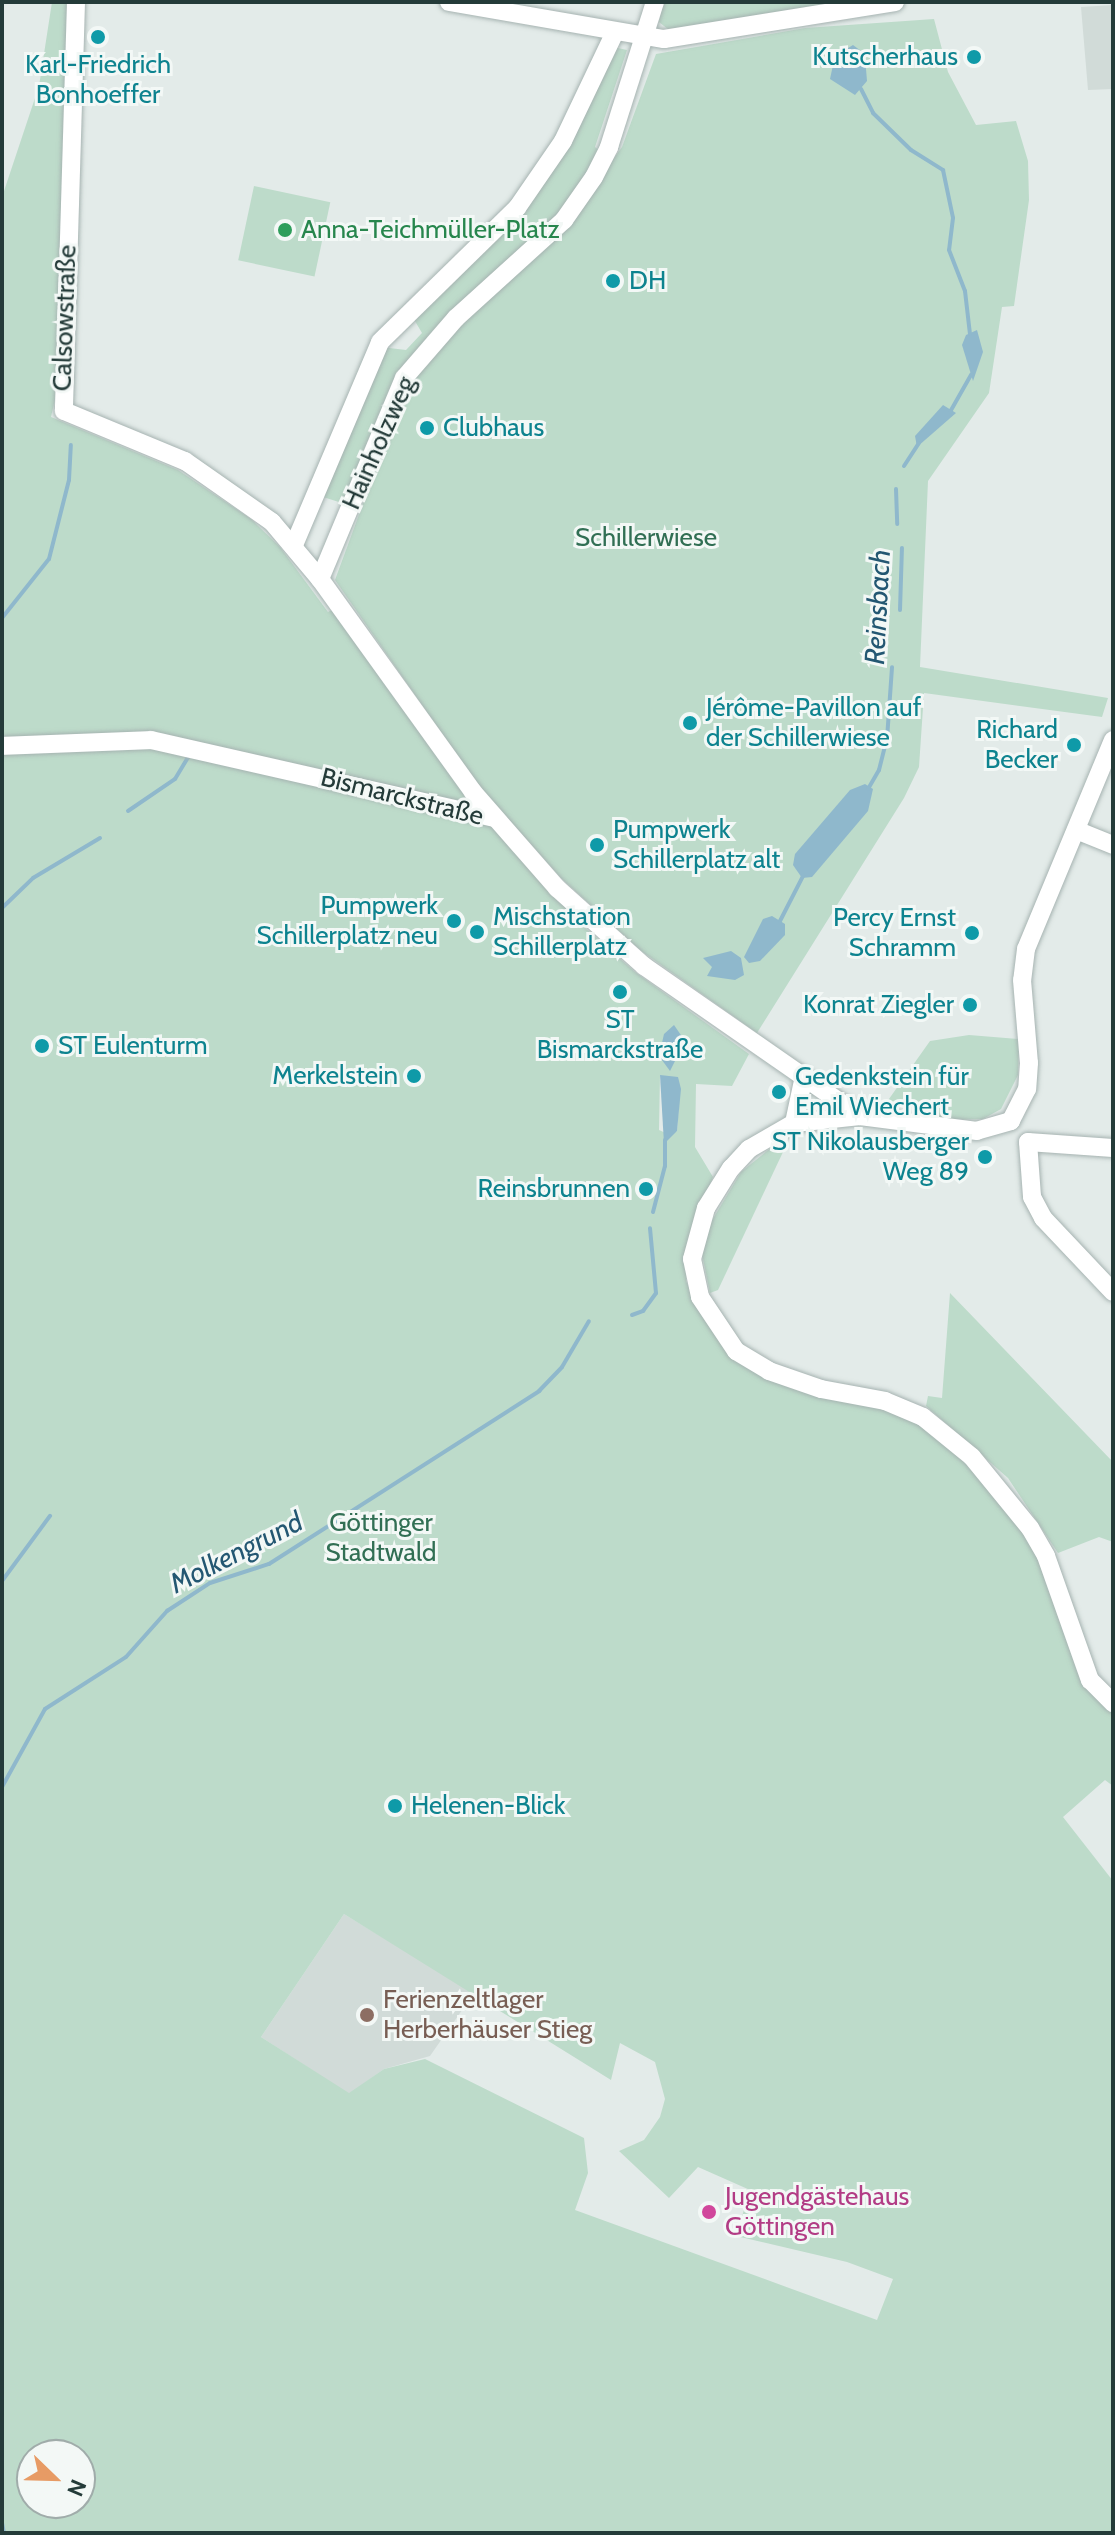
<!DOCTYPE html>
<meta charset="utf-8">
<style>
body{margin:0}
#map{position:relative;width:1115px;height:2535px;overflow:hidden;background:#e3ebe9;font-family:Cabin,sans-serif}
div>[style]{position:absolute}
.built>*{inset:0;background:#d1dbd8}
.green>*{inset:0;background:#bddbca;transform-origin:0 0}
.water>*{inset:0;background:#8fb8cc}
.stream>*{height:4px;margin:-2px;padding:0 2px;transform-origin:2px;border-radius:2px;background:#8fb8cc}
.roads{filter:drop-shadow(0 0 2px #a6b3b1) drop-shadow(0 0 2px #a6b3b1)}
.minor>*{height:18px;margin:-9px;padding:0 9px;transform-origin:9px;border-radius:9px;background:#fff}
.dots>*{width:22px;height:22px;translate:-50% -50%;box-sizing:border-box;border:4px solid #f3f8f6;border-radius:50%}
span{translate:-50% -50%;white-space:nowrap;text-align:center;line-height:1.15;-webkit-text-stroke:6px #f3f8f6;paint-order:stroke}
.culture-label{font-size:26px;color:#0d838f}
.right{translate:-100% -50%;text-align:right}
.left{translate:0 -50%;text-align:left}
.leisure-label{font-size:26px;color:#27864d}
.street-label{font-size:26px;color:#243b39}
.park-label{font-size:26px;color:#316f54}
.education-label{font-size:26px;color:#785e54}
.hotel-label{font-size:26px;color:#b23c85}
.water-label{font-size:28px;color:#235772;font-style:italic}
.frame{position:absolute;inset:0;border:4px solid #243b39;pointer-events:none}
.north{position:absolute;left:16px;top:2439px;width:80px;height:80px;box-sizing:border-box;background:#f3f8f6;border:2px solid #a0acaa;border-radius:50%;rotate:113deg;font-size:22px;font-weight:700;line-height:32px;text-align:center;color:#243b39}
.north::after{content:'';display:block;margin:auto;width:28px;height:36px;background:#e79b65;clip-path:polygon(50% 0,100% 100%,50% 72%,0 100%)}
</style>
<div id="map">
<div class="built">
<i style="clip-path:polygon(1113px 5px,1113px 89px,1088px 90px,1081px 7px)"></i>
<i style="clip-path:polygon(344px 1914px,474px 1993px,430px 2056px,384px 2069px,349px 2094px,261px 2037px)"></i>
</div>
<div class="green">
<i style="clip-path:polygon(evenodd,52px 2px,69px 2px,56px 395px,51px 417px,178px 470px,251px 519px,280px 547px,328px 612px,332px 610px,487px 822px,569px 908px,567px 912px,635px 972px,749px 1054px,732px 1086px,696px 1084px,695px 1147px,713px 1177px,689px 1239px,686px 1281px,705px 1321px,731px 1354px,882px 1406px,922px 1424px,966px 1460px,998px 1494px,1033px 1546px,1078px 1674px,1113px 1711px,1113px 1786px,1105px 1780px,1063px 1817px,1113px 1881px,1113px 2533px,2px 2533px,2px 197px,39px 86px,52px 2px,660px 1075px,679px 1104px,677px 1131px,670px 1135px,659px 1130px,660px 1075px,52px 2px,344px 1914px,611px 2080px,620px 2043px,655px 2062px,665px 2099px,660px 2117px,644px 2140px,619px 2151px,669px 2198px,698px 2167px,750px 2190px,736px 2236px,847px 2262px,893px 2279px,877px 2320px,575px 2210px,588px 2173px,584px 2138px,425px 2059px,384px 2069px,349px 2093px,261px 2037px,344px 1914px,52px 2px,32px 2455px,80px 2455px,80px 2503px,32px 2503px,32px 2455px)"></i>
<i style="clip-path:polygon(662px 2px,844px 2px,669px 30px,659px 22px)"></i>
<i style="clip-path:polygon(934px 19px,948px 72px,976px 125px,1016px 121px,1028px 161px,1029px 200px,1014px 306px,1002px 307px,989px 393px,928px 481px,920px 667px,1108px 698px,1102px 717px,924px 693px,919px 767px,904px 798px,757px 1033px,640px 950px,561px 878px,477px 784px,335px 580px,405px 389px,421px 362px,567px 223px,622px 147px,656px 54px,805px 28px)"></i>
<i style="clip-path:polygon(613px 47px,627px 50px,595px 147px,600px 151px,558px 216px,427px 339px,345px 504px,320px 496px,381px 347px,406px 350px,422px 333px,412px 316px,488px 245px)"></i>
<i style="left:254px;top:186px;width:78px;height:76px;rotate:12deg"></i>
<i style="clip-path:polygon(969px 1035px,1019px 1039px,1018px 1075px,1001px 1109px,983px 1119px,950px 1120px,929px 1118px,923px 1108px,884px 1106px,930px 1041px)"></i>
<i style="clip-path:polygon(783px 1138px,783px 1152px,718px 1290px,710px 1293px,702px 1254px,711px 1222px,741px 1172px)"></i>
<i style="clip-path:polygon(950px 1293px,1113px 1462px,1113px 1542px,1099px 1537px,1058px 1553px,1008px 1478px,926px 1406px,928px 1396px,942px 1398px)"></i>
</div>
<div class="water">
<i style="clip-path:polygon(853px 45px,861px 51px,866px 69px,867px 81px,855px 95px,830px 79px,835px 56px)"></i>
<i style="clip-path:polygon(977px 330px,983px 352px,973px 381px,962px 345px,966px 335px)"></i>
<i style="clip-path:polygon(943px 405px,956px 413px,917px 447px,915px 436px)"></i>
<i style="clip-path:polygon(865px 784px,873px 789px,868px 811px,812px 877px,802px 878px,793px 865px,795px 854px,850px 790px)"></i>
<i style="clip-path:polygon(772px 916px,785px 924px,785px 935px,760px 961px,749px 963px,744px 957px,763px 919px)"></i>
<i style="clip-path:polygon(731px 951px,741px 958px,744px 975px,735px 980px,707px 976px,712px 967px,703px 958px)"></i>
<i style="clip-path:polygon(674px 1025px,685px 1041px,670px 1071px,659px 1056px,664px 1034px)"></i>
<i style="clip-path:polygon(660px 1075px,678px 1077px,681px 1089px,677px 1131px,664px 1144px)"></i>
</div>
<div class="stream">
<i style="left:861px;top:89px;width:27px;rotate:63deg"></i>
<i style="left:873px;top:113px;width:53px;rotate:44.2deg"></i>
<i style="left:911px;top:150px;width:38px;rotate:32deg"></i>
<i style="left:943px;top:170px;width:49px;rotate:78.2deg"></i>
<i style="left:953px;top:218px;width:32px;rotate:97deg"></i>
<i style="left:949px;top:250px;width:44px;rotate:68.7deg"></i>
<i style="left:965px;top:291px;width:43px;rotate:83.4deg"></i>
<i style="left:950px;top:412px;width:43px;rotate:-60.4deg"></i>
<i style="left:904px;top:466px;width:27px;rotate:-57deg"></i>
<i style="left:896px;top:489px;width:35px;rotate:88deg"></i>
<i style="left:900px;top:610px;width:62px;rotate:-88.2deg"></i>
<i style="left:2px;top:618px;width:75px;rotate:-51.5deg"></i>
<i style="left:49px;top:559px;width:81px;rotate:-75.8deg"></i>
<i style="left:69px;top:480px;width:35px;rotate:-87deg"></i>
<i style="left:868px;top:789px;width:22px;rotate:-60deg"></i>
<i style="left:879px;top:770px;width:32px;rotate:-76deg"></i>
<i style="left:887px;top:739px;width:72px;rotate:-86deg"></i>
<i style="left:128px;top:811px;width:57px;rotate:-34.2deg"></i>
<i style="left:175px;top:779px;width:26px;rotate:-59deg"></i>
<i style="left:3px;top:907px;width:42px;rotate:-44deg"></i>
<i style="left:33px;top:878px;width:78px;rotate:-30.8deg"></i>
<i style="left:780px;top:921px;width:51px;rotate:-62.9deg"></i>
<i style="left:653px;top:1212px;width:48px;rotate:-75.4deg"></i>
<i style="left:665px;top:1166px;width:26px;rotate:-90deg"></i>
<i style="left:632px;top:1315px;width:12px;rotate:-20deg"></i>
<i style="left:643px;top:1311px;width:22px;rotate:-54deg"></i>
<i style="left:656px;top:1293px;width:65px;rotate:-95.3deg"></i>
<i style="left:2px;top:1581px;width:81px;rotate:-53.6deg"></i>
<i style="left:2px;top:1787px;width:89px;rotate:-61.1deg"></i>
<i style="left:45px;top:1709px;width:96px;rotate:-32.7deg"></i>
<i style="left:126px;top:1657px;width:62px;rotate:-48.3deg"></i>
<i style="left:167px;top:1611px;width:51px;rotate:-33.1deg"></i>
<i style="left:210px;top:1583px;width:62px;rotate:-17.9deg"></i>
<i style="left:269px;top:1564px;width:321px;rotate:-32.6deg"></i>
<i style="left:539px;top:1391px;width:33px;rotate:-46deg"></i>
<i style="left:562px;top:1367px;width:53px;rotate:-59.6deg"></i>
<i style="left:2px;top:2523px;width:10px;rotate:79deg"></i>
</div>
<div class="roads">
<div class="minor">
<i style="left:76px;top:2px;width:409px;rotate:91.7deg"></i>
<i style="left:64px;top:411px;width:131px;rotate:22.5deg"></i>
<i style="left:185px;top:461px;width:106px;rotate:35deg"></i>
<i style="left:272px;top:522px;width:75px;rotate:49.9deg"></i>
<i style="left:320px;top:579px;width:262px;rotate:54.3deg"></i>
<i style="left:473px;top:792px;width:128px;rotate:48.8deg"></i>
<i style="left:557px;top:888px;width:117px;rotate:41.9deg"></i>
<i style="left:644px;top:966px;width:263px;rotate:34.8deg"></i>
<i style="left:449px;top:2px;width:218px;rotate:9.8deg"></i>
<i style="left:664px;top:39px;width:234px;rotate:-9.1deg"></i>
<i style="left:294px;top:545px;width:220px;rotate:-67deg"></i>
<i style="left:380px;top:342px;width:192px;rotate:-44.4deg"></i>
<i style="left:517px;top:208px;width:81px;rotate:-55.5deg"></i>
<i style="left:563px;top:141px;width:119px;rotate:-64.5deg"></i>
<i style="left:320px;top:579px;width:218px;rotate:-67.3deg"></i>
<i style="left:404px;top:378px;width:79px;rotate:-49.1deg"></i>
<i style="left:456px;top:318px;width:146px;rotate:-42.2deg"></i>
<i style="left:564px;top:220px;width:52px;rotate:-55.1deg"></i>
<i style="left:594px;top:177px;width:34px;rotate:-63deg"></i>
<i style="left:609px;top:147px;width:152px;rotate:-72.4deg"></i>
<i style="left:1113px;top:740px;width:226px;rotate:112.6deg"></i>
<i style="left:1026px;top:949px;width:31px;rotate:97deg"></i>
<i style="left:1022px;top:980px;width:83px;rotate:85.2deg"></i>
<i style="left:1029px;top:1063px;width:26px;rotate:94deg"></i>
<i style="left:1027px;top:1089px;width:36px;rotate:117deg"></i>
<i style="left:1011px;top:1121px;width:35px;rotate:164deg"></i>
<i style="left:977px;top:1131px;width:118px;rotate:-172.7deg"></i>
<i style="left:860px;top:1116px;width:66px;rotate:173.9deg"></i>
<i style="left:794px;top:1123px;width:52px;rotate:150deg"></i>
<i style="left:749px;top:1149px;width:26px;rotate:133deg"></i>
<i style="left:731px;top:1168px;width:47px;rotate:122deg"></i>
<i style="left:706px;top:1208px;width:53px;rotate:105.4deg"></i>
<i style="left:692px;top:1259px;width:39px;rotate:78deg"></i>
<i style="left:700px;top:1297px;width:65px;rotate:56.3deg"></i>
<i style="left:736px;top:1351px;width:39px;rotate:31deg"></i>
<i style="left:769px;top:1371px;width:55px;rotate:19.1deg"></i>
<i style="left:821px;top:1389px;width:65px;rotate:10.6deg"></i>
<i style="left:885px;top:1401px;width:41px;rotate:22.8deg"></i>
<i style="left:923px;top:1417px;width:63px;rotate:39.2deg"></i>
<i style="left:972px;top:1457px;width:92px;rotate:50.8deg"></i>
<i style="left:1030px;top:1528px;width:32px;rotate:60deg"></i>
<i style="left:1046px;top:1556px;width:132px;rotate:70.5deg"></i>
<i style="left:1090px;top:1680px;width:33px;rotate:45deg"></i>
<i style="left:2px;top:746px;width:149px;rotate:-2.3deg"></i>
<i style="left:151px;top:740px;width:351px;rotate:12.8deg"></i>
<i style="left:1076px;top:830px;width:40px;rotate:22deg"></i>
<i style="left:794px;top:1123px;width:43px;rotate:-77.9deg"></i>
<i style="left:1028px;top:1142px;width:55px;rotate:85.8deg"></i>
<i style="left:1032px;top:1197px;width:24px;rotate:62deg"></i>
<i style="left:1043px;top:1218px;width:102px;rotate:46.6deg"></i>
<i style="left:1028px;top:1142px;width:85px;rotate:4deg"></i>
</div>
</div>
<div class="dots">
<i style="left:98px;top:37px;background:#0f9aa8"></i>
<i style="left:974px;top:57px;background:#0f9aa8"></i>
<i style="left:285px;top:230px;background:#2e9e5b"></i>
<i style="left:613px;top:281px;background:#0f9aa8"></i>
<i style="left:427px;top:428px;background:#0f9aa8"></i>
<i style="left:690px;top:723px;background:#0f9aa8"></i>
<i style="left:1074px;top:745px;background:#0f9aa8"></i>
<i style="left:597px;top:845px;background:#0f9aa8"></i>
<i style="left:454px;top:921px;background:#0f9aa8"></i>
<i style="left:477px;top:932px;background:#0f9aa8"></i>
<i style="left:972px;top:933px;background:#0f9aa8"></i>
<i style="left:620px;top:992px;background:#0f9aa8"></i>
<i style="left:970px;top:1005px;background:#0f9aa8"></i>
<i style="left:42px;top:1046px;background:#0f9aa8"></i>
<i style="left:414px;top:1076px;background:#0f9aa8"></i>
<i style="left:779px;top:1092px;background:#0f9aa8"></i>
<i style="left:985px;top:1157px;background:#0f9aa8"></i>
<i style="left:646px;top:1189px;background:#0f9aa8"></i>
<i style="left:395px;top:1806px;background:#0f9aa8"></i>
<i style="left:367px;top:2015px;background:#8d6e63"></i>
<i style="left:709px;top:2212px;background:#d1479c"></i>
</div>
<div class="culture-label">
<span class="right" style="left:958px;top:57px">Kutscherhaus</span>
<span style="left:98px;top:80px">Karl-Friedrich<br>Bonhoeffer</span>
<span class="left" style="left:629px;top:281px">DH</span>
<span class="left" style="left:443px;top:428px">Clubhaus</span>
<span class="left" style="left:706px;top:723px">Jérôme-Pavillon auf<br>der Schillerwiese</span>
<span class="right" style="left:1058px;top:745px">Richard<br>Becker</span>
<span class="left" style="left:613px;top:845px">Pumpwerk<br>Schillerplatz alt</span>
<span class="right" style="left:438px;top:921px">Pumpwerk<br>Schillerplatz neu</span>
<span class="left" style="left:493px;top:932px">Mischstation<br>Schillerplatz</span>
<span class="right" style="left:956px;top:933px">Percy Ernst<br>Schramm</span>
<span class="right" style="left:954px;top:1005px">Konrat Ziegler</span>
<span style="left:620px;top:1035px">ST<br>Bismarckstraße</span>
<span class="left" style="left:58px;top:1046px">ST Eulenturm</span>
<span class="right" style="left:398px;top:1076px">Merkelstein</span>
<span class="left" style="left:795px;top:1092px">Gedenkstein für<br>Emil Wiechert</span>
<span class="right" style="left:969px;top:1157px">ST Nikolausberger<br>Weg 89</span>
<span class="right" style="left:630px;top:1189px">Reinsbrunnen</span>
<span class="left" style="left:411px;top:1806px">Helenen-Blick</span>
</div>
<div class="leisure-label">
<span class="left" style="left:301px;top:230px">Anna-Teichmüller-Platz</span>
</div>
<div class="street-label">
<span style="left:65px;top:318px;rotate:-88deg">Calsowstraße</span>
<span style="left:379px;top:443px;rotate:-66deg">Hainholzweg</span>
<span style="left:402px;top:797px;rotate:14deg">Bismarckstraße</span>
</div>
<div class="park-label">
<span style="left:646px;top:538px">Schillerwiese</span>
<span style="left:381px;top:1538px">Göttinger<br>Stadtwald</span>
</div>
<div class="education-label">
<span class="left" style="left:383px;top:2015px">Ferienzeltlager<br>Herberhäuser Stieg</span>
</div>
<div class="hotel-label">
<span class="left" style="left:725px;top:2212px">Jugendgästehaus<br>Göttingen</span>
</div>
<div class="water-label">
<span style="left:877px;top:607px;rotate:-87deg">Reinsbach</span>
<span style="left:236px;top:1552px;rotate:-27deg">Molkengrund</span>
</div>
<div class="frame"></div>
<div class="north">N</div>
</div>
